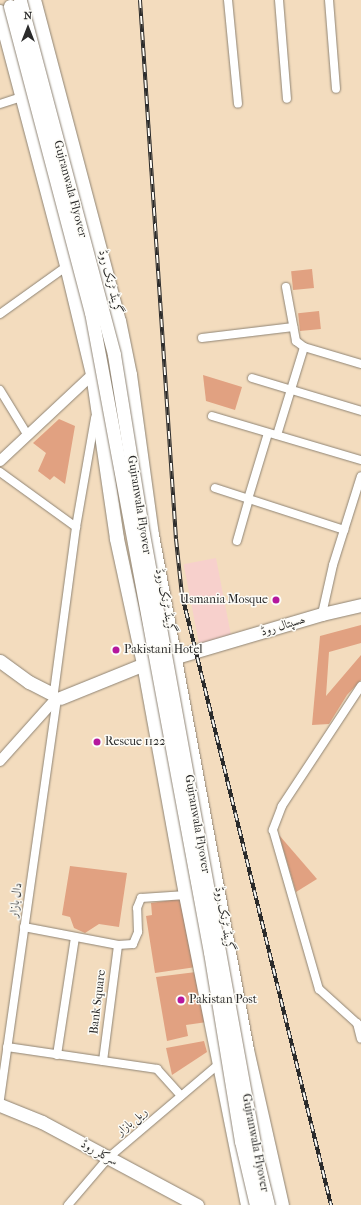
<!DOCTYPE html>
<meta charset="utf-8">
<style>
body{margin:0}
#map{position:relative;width:361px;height:1205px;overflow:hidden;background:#f3dcbe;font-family:"IM FELL French Canon",Amiri,serif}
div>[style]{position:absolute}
.built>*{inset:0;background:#f7d0cc;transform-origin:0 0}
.building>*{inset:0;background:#e1a181;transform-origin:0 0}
.roads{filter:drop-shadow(0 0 1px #8f8474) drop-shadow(0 0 1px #8f8474)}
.minor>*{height:8px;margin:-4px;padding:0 4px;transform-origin:4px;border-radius:4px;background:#fff}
.tertiary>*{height:10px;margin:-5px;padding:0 5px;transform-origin:5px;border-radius:5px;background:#fff}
.primary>*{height:13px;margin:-6.5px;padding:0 6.5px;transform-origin:6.5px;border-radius:6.5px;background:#fff}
.trunk>*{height:14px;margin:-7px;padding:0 7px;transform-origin:7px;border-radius:7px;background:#fff}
.rail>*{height:4px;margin-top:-2px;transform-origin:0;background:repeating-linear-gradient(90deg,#fdfcf7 0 8px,#2b2b2b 0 16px);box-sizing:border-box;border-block:1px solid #2b2b2b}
.bridges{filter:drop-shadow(0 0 1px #8f8474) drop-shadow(0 0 1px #8f8474)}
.primary-bridge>*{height:13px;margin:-6.5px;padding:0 6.5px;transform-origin:6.5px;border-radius:6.5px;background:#fff}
.dots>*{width:11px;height:11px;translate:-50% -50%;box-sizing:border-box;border:2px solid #fdfcf7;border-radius:50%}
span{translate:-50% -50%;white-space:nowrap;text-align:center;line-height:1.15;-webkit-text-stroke:3px #fdfcf7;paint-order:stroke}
.street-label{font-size:12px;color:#2b2b2b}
.poi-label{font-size:12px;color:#2b2b2b}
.right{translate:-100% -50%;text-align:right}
.left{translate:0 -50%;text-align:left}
.north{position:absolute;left:8px;top:8px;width:40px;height:40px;-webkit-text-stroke:3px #fdfcf7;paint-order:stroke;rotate:0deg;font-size:11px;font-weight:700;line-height:16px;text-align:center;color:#2b2b2b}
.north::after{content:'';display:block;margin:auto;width:14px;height:18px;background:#2b2b2b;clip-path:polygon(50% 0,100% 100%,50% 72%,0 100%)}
</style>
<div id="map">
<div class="built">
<i style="left:216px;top:558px;width:83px;height:33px;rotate:79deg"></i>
</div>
<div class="building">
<i style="left:312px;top:269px;width:19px;height:21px;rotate:84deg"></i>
<i style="left:319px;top:311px;width:18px;height:21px;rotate:84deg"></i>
<i style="clip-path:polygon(203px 375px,242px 387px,235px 410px,206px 401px)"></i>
<i style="clip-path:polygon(59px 419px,75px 426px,65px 484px,54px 476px,50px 480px,38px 471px,46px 453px,33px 443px)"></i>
<i style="clip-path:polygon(361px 625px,361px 643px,329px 652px,326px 696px,361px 655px,361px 680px,347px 695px,329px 724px,312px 725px,320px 636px)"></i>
<i style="clip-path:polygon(279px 835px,317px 879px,296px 892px)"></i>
<i style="clip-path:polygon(70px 866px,127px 873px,119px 927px,99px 924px,85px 933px,74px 928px,70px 917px,62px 915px)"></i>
<i style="clip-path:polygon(186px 898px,196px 967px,155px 973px,146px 916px,152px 915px,151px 903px)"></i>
<i style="clip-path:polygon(196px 972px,207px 1022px,186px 1025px,188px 1036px,167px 1041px,156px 977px)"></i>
<i style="clip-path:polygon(204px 1041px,207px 1052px,172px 1075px,166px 1048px)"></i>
</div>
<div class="roads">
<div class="minor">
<i style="left:228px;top:0;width:104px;rotate:84.5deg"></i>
<i style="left:279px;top:0;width:99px;rotate:85.4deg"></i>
<i style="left:329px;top:0;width:89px;rotate:85.5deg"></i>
<i style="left:0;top:104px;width:23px;rotate:-18deg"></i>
<i style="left:286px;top:287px;width:55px;rotate:79.5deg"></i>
<i style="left:296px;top:341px;width:10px;rotate:37deg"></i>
<i style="left:304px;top:347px;width:59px;rotate:16.6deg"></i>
<i style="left:0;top:314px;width:82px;rotate:-35.6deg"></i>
<i style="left:202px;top:338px;width:92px;rotate:-6.9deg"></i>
<i style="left:252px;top:378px;width:114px;rotate:16.8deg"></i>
<i style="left:0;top:390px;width:52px;rotate:58.5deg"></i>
<i style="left:212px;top:416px;width:155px;rotate:16.5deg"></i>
<i style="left:277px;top:435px;width:92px;rotate:-72.9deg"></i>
<i style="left:0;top:472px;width:94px;rotate:35.9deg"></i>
<i style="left:215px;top:488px;width:136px;rotate:18deg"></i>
<i style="left:248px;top:499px;width:69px;rotate:-73.1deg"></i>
<i style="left:237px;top:541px;width:44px;rotate:-74.1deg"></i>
<i style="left:322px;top:614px;width:50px;rotate:-77.3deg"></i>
<i style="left:333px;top:565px;width:93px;rotate:-72.5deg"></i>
<i style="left:361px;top:686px;width:144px;rotate:123.4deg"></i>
<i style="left:282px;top:806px;width:26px;rotate:111deg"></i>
<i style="left:273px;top:830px;width:166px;rotate:73.9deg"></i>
<i style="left:319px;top:989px;width:57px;rotate:42.1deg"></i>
<i style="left:54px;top:692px;width:166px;rotate:-82.4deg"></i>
<i style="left:76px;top:527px;width:111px;rotate:-80.1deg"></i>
<i style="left:24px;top:927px;width:96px;rotate:10.8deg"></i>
<i style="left:118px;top:945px;width:15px;rotate:-4deg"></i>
<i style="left:133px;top:944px;width:13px;rotate:-67deg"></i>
<i style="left:138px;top:932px;width:24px;rotate:-92deg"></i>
<i style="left:137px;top:908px;width:11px;rotate:-68deg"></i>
<i style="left:141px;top:898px;width:45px;rotate:-3.8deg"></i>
<i style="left:357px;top:1023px;width:16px;rotate:76deg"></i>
<i style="left:7px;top:1047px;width:152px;rotate:8.3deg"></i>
<i style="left:157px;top:1069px;width:36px;rotate:48deg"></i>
<i style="left:57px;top:1055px;width:119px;rotate:-81.3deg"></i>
<i style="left:103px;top:1061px;width:117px;rotate:-82.6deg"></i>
<i style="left:0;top:1099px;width:399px;rotate:-81.9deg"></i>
<i style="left:68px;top:1205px;width:62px;rotate:-49.6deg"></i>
<i style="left:108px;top:1158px;width:145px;rotate:-40.3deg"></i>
</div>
<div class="tertiary">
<i style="left:0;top:461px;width:127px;rotate:-43.1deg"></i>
<i style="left:0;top:761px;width:78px;rotate:-48.1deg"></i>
</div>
<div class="primary">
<i style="left:176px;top:657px;width:152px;rotate:-16.4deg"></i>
<i style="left:322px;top:614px;width:40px;rotate:-13deg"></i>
<i style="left:0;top:661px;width:36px;rotate:36deg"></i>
<i style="left:29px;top:682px;width:25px;rotate:27deg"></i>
<i style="left:60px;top:698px;width:91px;rotate:-22deg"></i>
<i style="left:0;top:1105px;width:45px;rotate:22deg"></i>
<i style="left:42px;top:1122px;width:176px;rotate:28.2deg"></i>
</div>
<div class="trunk">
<i style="left:34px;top:0;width:332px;rotate:75.2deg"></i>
<i style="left:119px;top:321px;width:55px;rotate:78.5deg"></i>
<i style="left:130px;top:375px;width:162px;rotate:82.2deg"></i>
<i style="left:152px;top:535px;width:524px;rotate:79.55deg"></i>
<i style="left:247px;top:1050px;width:159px;rotate:77.3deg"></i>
<i style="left:0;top:12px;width:263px;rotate:75.2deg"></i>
<i style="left:67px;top:266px;width:111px;rotate:76.5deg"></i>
<i style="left:93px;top:374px;width:167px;rotate:81.7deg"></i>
<i style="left:117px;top:539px;width:128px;rotate:77.8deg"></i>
<i style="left:144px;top:664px;width:235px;rotate:79.7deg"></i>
<i style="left:186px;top:895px;width:316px;rotate:78.7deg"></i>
</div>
</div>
<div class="rail">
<i style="left:140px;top:0;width:540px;rotate:86.18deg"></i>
<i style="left:176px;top:539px;width:56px;rotate:83.9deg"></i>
<i style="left:182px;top:595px;width:628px;rotate:76.27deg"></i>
</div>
<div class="bridges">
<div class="primary-bridge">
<i style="left:20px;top:1px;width:366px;rotate:75.1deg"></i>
<i style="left:114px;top:355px;width:181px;rotate:80.8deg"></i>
<i style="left:143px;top:534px;width:636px;rotate:79.68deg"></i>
<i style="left:257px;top:1160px;width:46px;rotate:76.3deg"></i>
<i style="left:10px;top:6px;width:317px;rotate:75.2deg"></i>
<i style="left:91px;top:312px;width:651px;rotate:79.47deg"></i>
<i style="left:210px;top:952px;width:192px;rotate:80.7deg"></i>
<i style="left:241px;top:1141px;width:66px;rotate:76.8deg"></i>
</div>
</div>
<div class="dots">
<i style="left:276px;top:600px;background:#b5179e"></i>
<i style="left:116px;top:650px;background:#b5179e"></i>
<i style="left:97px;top:742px;background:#b5179e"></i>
<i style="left:181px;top:1000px;background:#b5179e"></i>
</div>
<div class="street-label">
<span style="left:70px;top:189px;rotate:75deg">Gujranwala Flyover</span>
<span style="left:110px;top:282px;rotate:76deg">گرینڈ ٹرنک روڈ</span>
<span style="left:139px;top:505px;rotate:81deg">Gujranwala Flyover</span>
<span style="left:165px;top:601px;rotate:79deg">گرینڈ ٹرنک روڈ</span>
<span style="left:283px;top:626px;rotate:-17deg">ھسپتال روڈ</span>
<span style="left:197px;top:824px;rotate:80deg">Gujranwala Flyover</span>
<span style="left:16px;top:900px;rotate:-82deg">دال بازار</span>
<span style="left:224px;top:919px;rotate:80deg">گرینڈ ٹرنک روڈ</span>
<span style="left:98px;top:1002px;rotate:-83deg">Bank Square</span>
<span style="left:132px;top:1122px;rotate:-40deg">ریل بازار</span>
<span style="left:255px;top:1143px;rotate:79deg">Gujranwala Flyover</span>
<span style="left:99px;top:1153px;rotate:29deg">سرکلر روڈ</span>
</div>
<div class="poi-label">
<span class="right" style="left:268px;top:600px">Usmania Mosque</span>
<span class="left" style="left:124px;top:650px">Pakistani Hotel</span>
<span class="left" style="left:105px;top:742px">Rescue 1122</span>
<span class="left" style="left:189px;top:1000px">Pakistan Post</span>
</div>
<div class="north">N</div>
</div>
